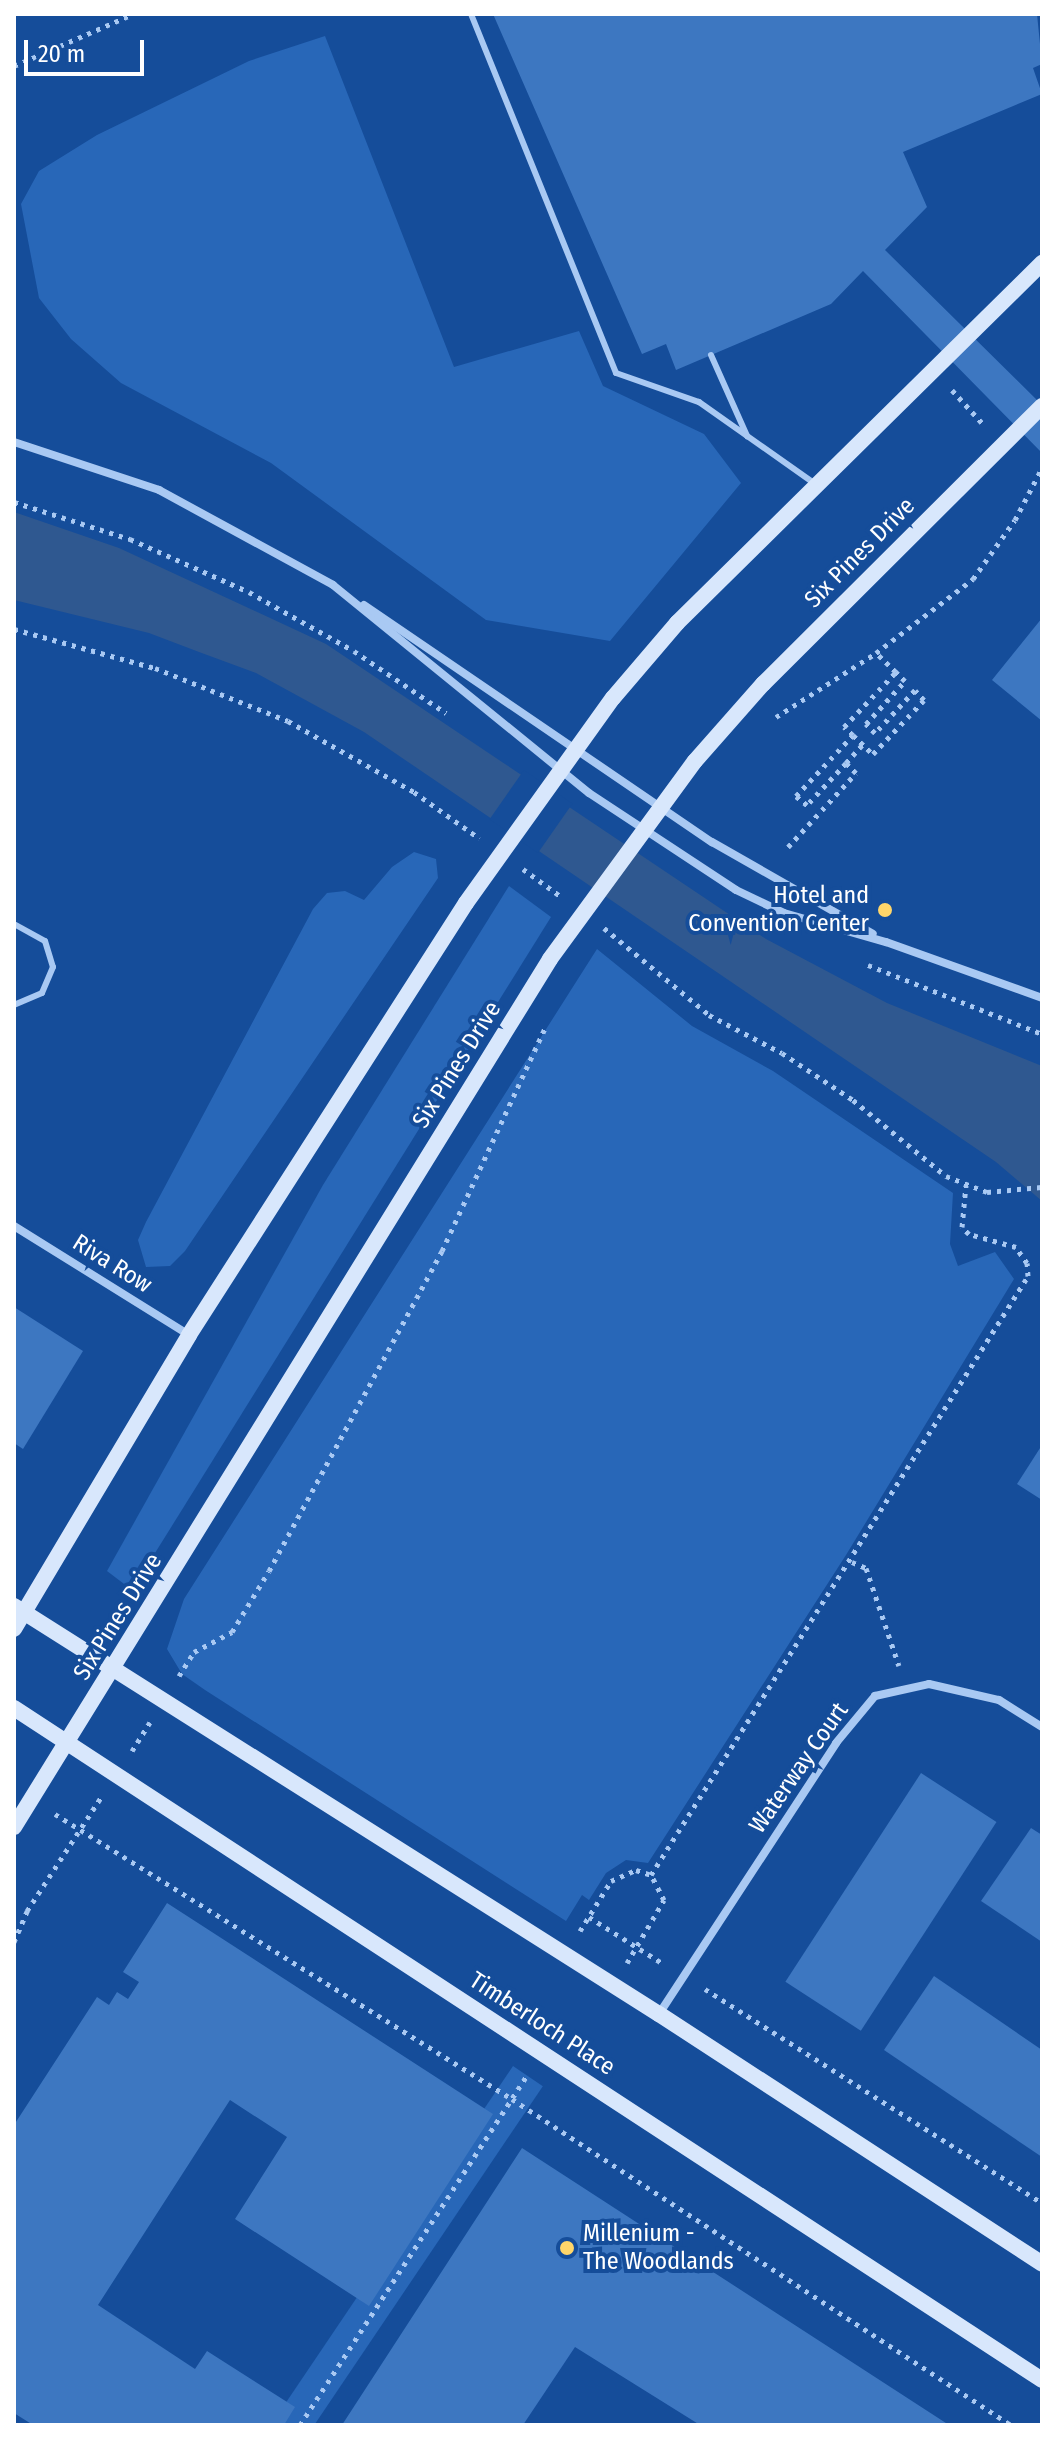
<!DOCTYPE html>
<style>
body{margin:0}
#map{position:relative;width:1056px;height:2439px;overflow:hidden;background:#154d9a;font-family:"Fira Sans Condensed",sans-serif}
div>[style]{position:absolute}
.green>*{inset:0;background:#2867b8;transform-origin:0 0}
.water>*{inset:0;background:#2f5890}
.pier>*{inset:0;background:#154d9a;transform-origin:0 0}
.building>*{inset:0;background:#3d77c1;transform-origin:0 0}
.path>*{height:5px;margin-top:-2.5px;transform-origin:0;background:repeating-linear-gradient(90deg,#a9c9f3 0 4px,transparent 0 10px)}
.lane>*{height:6px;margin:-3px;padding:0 3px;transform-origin:3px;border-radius:3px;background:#a9c9f3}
.street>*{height:8px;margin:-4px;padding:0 4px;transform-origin:4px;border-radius:4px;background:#a9c9f3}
.secondary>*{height:16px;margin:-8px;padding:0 8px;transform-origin:8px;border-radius:8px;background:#d8e7fc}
.secondary-bridge>*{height:16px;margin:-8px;padding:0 8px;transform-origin:8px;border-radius:8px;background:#d8e7fc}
.dots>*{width:22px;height:22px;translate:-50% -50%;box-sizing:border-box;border:4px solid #154d9a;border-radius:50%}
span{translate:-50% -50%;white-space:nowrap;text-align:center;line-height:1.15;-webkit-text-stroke:8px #154d9a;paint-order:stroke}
.street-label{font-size:24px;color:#fff}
.poi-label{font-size:24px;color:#fff}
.right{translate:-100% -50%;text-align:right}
.left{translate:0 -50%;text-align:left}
.frame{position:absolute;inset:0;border:16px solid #fff;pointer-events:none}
.scale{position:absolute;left:24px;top:40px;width:120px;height:36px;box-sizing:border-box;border:4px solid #fff;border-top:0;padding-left:10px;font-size:24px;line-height:28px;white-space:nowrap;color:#fff;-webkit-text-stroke:6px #154d9a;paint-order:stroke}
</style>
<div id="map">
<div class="green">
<i style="clip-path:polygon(325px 36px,454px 367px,579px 331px,603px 386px,704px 434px,741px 483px,610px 641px,486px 620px,271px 463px,121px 383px,71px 339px,39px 298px,21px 204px,39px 171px,97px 135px,249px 61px)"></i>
<i style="clip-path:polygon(414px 852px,436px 859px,438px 878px,185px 1251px,170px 1266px,146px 1267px,138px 1240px,146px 1222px,313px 909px,327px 893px,345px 891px,364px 900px,392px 867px)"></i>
<i style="clip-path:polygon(509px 886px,551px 917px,132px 1590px,107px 1571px,323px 1185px)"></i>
<i style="clip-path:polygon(597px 949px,692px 1026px,773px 1071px,953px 1193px,950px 1244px,958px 1266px,995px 1252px,1014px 1279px,846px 1555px,648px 1863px,626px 1860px,606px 1873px,589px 1900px,582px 1895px,566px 1921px,205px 1690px,182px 1674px,167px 1649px,184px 1599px)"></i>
<i style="left:513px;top:2066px;width:36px;height:428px;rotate:34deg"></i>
</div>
<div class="water">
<i style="clip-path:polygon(14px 512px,119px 548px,326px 644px,766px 939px,887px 1003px,1042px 1066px,1042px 1201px,996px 1162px,364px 732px,256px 673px,199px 652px,149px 633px,14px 600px)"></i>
</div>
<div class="pier">
<i style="left:524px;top:770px;width:59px;height:60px;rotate:35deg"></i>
</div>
<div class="building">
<i style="clip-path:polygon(493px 14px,1037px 14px,1042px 64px,1033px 68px,1042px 94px,903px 152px,927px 207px,885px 250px,1042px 405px,1042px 453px,863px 271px,831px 304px,676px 370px,666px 344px,642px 354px)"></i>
<i style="clip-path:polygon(1042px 618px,1042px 721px,992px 680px)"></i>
<i style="clip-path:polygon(14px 1307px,83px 1351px,23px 1449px,14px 1443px)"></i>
<i style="clip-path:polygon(1042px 1445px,1042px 1500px,1017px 1484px)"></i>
<i style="left:921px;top:1773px;width:90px;height:249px;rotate:33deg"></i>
<i style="clip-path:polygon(1031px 1828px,1042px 1835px,1042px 1942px,981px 1901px)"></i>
<i style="clip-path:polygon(167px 1903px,493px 2114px,369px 2306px,235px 2219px,287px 2137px,230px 2100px,98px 2305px,195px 2369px,207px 2351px,295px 2407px,284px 2425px,33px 2425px,14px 2413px,14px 2125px,97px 1997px,109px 2005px,117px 1992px,128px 1999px,139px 1982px,123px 1972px)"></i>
<i style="clip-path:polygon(934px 1976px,1042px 2050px,1042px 2157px,884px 2050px)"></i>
<i style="clip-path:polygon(522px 2148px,949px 2425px,700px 2425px,575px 2347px,523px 2425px,342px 2425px)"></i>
</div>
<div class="path">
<i style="left:14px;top:66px;width:130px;rotate:-23.6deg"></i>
<i style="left:952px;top:390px;width:46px;rotate:47.6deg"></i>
<i style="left:14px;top:502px;width:122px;rotate:17.7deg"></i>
<i style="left:130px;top:539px;width:130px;rotate:24deg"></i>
<i style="left:249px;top:592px;width:120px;rotate:29.3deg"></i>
<i style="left:354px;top:651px;width:111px;rotate:34deg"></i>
<i style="left:14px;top:629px;width:146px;rotate:15.5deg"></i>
<i style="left:155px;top:668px;width:143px;rotate:21.7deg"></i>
<i style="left:288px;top:721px;width:145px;rotate:29.4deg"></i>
<i style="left:414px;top:792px;width:80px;rotate:35.3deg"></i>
<i style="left:776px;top:717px;width:119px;rotate:-32.6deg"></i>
<i style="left:876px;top:653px;width:122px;rotate:-37.3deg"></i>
<i style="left:973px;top:579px;width:72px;rotate:-54.6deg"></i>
<i style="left:1015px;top:520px;width:59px;rotate:-62.6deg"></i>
<i style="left:853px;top:735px;width:28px;rotate:44deg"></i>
<i style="left:873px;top:754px;width:74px;rotate:-46.6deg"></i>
<i style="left:924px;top:700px;width:13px;rotate:-132deg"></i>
<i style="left:915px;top:690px;width:59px;rotate:132.9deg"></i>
<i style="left:875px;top:733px;width:13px;rotate:-135deg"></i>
<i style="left:866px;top:724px;width:58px;rotate:-47.8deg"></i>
<i style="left:905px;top:681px;width:13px;rotate:-135deg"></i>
<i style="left:846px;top:763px;width:25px;rotate:-48deg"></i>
<i style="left:788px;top:847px;width:100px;rotate:-47.4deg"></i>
<i style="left:856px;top:773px;width:14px;rotate:-135deg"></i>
<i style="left:846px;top:763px;width:57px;rotate:132.9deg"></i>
<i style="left:807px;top:805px;width:14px;rotate:-141deg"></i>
<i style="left:796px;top:796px;width:83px;rotate:-46.9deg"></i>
<i style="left:853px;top:735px;width:12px;rotate:-138deg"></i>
<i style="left:844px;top:727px;width:76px;rotate:-46.6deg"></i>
<i style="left:896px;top:672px;width:28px;rotate:-136deg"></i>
<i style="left:523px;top:869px;width:46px;rotate:36.1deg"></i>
<i style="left:604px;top:928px;width:136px;rotate:39.6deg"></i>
<i style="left:709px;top:1015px;width:82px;rotate:27.5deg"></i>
<i style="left:782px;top:1053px;width:85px;rotate:33.5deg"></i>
<i style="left:853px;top:1100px;width:120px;rotate:39.3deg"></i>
<i style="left:946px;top:1176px;width:44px;rotate:21.3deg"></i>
<i style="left:987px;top:1192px;width:55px;rotate:-5.2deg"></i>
<i style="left:868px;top:965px;width:187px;rotate:21.6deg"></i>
<i style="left:852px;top:1562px;width:15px;rotate:23deg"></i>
<i style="left:866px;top:1568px;width:103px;rotate:71.4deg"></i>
<i style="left:179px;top:1676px;width:28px;rotate:-58deg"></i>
<i style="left:194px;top:1652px;width:43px;rotate:-27.8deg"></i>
<i style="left:232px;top:1632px;width:71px;rotate:-58.8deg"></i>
<i style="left:269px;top:1571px;width:364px;rotate:-61.6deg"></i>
<i style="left:442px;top:1251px;width:248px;rotate:-65.2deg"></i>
<i style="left:132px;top:1751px;width:34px;rotate:-58deg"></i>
<i style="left:55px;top:1814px;width:539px;rotate:31.95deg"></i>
<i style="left:512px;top:2099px;width:596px;rotate:33.16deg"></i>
<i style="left:589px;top:1917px;width:86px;rotate:32.2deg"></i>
<i style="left:580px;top:1931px;width:59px;rotate:-58.2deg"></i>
<i style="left:611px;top:1881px;width:27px;rotate:-24deg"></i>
<i style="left:636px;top:1870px;width:16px;rotate:18deg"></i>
<i style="left:14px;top:1942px;width:34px;rotate:-67deg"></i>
<i style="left:27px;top:1911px;width:137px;rotate:-56.9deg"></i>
<i style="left:627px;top:1963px;width:73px;rotate:-59.6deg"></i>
<i style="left:664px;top:1900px;width:28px;rotate:-117deg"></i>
<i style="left:651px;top:1875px;width:708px;rotate:-57.81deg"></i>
<i style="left:1028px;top:1276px;width:13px;rotate:-94deg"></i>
<i style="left:1027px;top:1263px;width:19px;rotate:-125deg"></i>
<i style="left:1016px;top:1247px;width:49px;rotate:-164.5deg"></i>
<i style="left:969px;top:1234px;width:10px;rotate:-135deg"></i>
<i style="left:962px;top:1227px;width:42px;rotate:-84.6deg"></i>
<i style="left:705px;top:1989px;width:399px;rotate:32.4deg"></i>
<i style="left:300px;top:2425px;width:415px;rotate:-57deg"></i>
</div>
<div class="lane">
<i style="left:471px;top:14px;width:387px;rotate:68deg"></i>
<i style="left:616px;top:373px;width:88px;rotate:19.3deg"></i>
<i style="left:699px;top:402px;width:141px;rotate:35.2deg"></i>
<i style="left:711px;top:355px;width:89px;rotate:66deg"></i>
<i style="left:14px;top:924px;width:35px;rotate:29deg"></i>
<i style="left:45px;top:941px;width:27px;rotate:73deg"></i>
<i style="left:53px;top:967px;width:28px;rotate:113deg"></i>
<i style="left:42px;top:993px;width:30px;rotate:157deg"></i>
</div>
<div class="street">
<i style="left:14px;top:442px;width:153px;rotate:18.3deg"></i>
<i style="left:159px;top:490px;width:198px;rotate:28.6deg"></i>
<i style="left:333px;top:585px;width:330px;rotate:39.1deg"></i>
<i style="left:589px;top:793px;width:176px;rotate:33.4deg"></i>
<i style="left:736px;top:890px;width:53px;rotate:25.6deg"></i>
<i style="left:784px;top:913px;width:106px;rotate:15.9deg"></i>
<i style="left:886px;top:942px;width:166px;rotate:19.7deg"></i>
<i style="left:364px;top:605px;width:421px;rotate:34.3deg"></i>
<i style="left:712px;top:842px;width:185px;rotate:29.7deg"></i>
<i style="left:14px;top:1226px;width:206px;rotate:31.9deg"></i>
<i style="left:659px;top:2014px;width:324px;rotate:-56.8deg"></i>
<i style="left:836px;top:1743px;width:61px;rotate:-50.3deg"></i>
<i style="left:875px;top:1696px;width:55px;rotate:-12.5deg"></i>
<i style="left:929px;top:1684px;width:72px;rotate:12.9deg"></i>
<i style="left:999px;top:1700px;width:51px;rotate:32.1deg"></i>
</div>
<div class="secondary">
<i style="left:613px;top:698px;width:99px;rotate:-49.5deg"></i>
<i style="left:677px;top:623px;width:513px;rotate:-44.6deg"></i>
<i style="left:695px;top:761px;width:103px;rotate:-48.6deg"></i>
<i style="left:763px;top:684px;width:394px;rotate:-44.9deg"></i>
<i style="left:14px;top:1606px;width:763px;rotate:32.32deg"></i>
<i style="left:659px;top:2014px;width:457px;rotate:33.1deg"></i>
<i style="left:14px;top:1629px;width:342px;rotate:-59.2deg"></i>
<i style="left:189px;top:1335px;width:513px;rotate:-57.33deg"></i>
<i style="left:14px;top:1708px;width:1228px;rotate:33.17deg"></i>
<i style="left:14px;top:1827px;width:1020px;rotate:-58.3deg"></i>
</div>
<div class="secondary-bridge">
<i style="left:466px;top:903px;width:252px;rotate:-54.4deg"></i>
<i style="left:550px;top:959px;width:245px;rotate:-53.8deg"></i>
</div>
<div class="dots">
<i style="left:885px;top:910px;background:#ffd66a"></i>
<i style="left:567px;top:2248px;background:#ffd66a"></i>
</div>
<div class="street-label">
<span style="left:860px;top:553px;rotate:-45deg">Six Pines Drive</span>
<span style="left:457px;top:1065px;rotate:-58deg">Six Pines Drive</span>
<span style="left:112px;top:1264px;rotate:32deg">Riva Row</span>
<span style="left:118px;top:1617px;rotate:-58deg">Six Pines Drive</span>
<span style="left:799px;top:1768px;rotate:-55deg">Waterway Court</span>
<span style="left:542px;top:2024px;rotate:33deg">Timberloch Place</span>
</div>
<div class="poi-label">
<span class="right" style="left:869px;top:910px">Hotel and<br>Convention Center</span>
<span class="left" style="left:583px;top:2248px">Millenium -<br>The Woodlands</span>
</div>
<div class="frame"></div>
<div class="scale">20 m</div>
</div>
